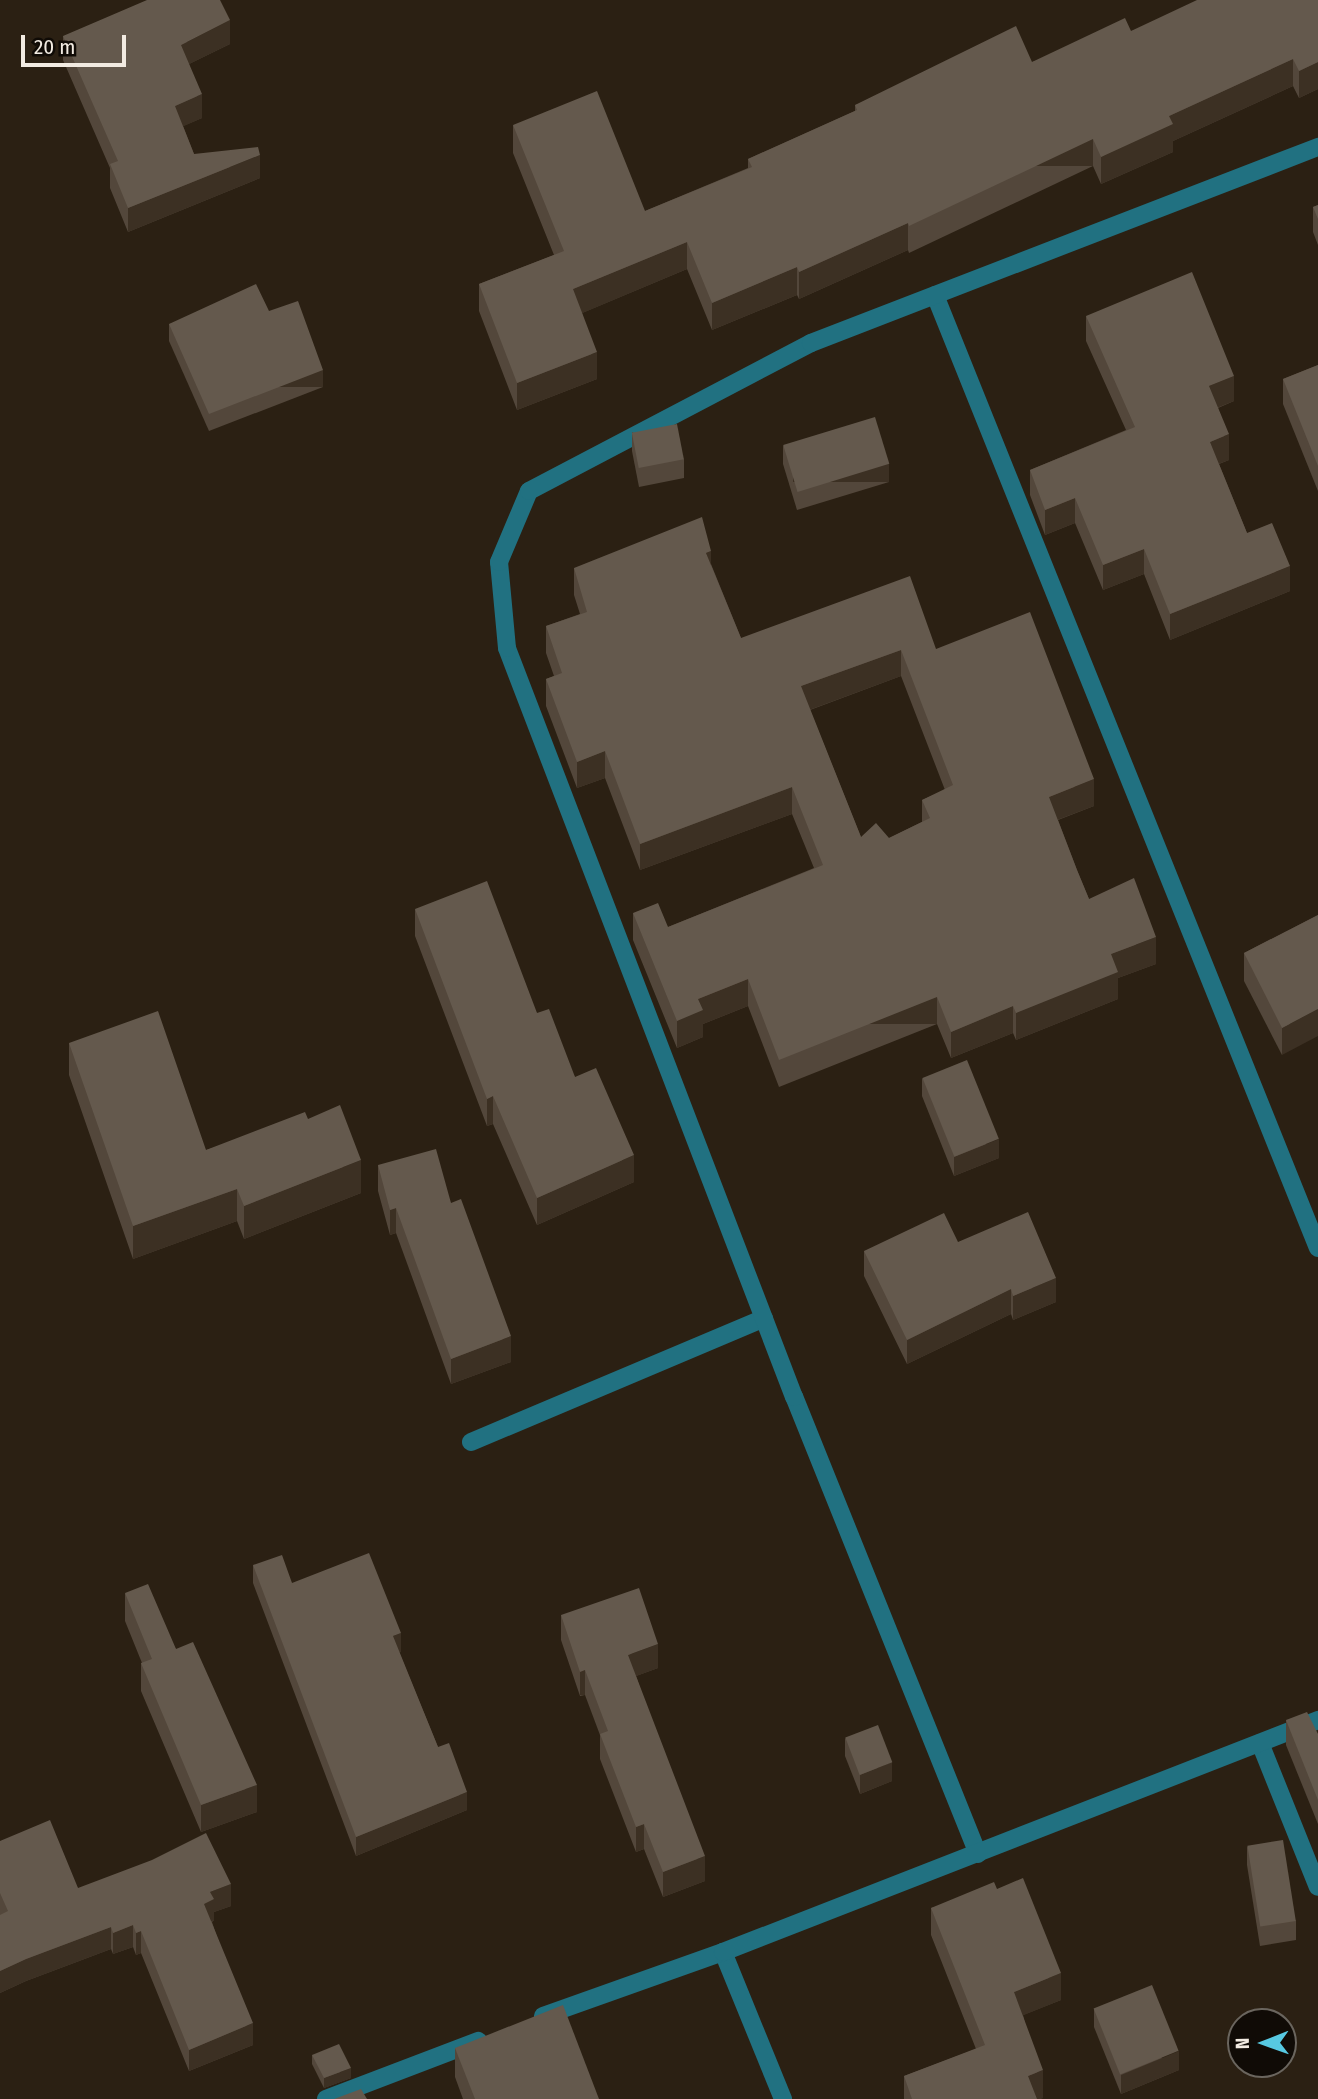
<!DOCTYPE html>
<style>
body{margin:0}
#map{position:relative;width:1318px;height:2099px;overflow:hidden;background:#2b2013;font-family:"Fira Sans Condensed",sans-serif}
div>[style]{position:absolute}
.minor>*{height:18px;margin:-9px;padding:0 9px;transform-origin:9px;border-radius:9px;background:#217181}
.wall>*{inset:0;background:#53473b}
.shaded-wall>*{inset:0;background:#3c3023;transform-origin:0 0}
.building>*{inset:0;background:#64594d;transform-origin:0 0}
span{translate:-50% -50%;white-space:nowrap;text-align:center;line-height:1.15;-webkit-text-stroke:6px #100b06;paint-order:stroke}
.north{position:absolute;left:1227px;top:2008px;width:70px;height:70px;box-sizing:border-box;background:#100b06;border:2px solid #6a655e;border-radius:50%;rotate:269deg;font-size:19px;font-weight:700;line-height:28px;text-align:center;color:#f2ebe2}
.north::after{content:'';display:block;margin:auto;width:24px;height:32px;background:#57c9e2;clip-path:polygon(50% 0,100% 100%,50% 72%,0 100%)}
.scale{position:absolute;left:21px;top:35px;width:105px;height:32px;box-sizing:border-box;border:4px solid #f2ebe2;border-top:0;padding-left:9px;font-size:21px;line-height:24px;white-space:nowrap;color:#f2ebe2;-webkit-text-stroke:5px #100b06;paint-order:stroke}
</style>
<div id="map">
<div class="minor">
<i style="left:935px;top:295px;width:1027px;rotate:68.11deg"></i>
<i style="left:471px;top:1442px;width:318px;rotate:-22.9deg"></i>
<i style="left:1260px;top:1743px;width:155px;rotate:68.1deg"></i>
<i style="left:978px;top:1854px;width:493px;rotate:-111.9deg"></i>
<i style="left:794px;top:1397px;width:802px;rotate:-110.97deg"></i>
<i style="left:507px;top:648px;width:86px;rotate:-95.3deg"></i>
<i style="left:499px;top:562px;width:77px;rotate:-67.1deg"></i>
<i style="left:529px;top:491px;width:318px;rotate:-27.7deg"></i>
<i style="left:811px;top:343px;width:544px;rotate:-21.14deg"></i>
<i style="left:723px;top:1952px;width:159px;rotate:67.8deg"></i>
<i style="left:543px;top:2016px;width:191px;rotate:-19.6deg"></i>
<i style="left:723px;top:1952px;width:639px;rotate:-21.3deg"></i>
<i style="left:326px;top:2099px;width:163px;rotate:-20.9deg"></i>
</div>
<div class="wall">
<i style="clip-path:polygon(1318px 0,1318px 89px,1299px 98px,1293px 86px,1173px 141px,1173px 152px,1101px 184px,1093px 166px,909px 253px,908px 250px,799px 299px,797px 295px,712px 330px,687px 269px,582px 313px,597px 379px,517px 410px,479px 311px,479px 284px,554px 255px,513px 153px,513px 125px,645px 211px,748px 168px,748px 159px,855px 111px,855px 105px,1032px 62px,1131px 31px)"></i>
<i style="clip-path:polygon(63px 36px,230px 44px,189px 64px,202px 118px,183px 126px,194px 154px,260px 178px,128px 232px,110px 188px,110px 168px,63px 60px)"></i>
<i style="clip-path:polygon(1318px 205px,1318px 245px,1313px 232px,1313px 207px)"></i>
<i style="clip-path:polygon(269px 311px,323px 387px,209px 431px,169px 341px,169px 324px)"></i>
<i style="clip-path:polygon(1086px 316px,1234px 401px,1218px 408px,1229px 460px,1219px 464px,1247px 533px,1290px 591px,1170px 640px,1144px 574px,1103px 590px,1075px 523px,1045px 535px,1030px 495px,1030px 470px,1126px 430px,1086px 341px)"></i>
<i style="clip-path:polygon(1318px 365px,1318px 491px,1283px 404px,1283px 379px)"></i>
<i style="clip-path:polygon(632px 432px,684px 459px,684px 478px,639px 487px,632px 451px)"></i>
<i style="clip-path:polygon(783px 446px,889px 482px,797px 510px,783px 464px)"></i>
<i style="clip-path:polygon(evenodd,711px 564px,741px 638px,936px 649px,1094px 806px,1058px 820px,1077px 870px,1089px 899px,1156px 964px,1118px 978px,1118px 999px,1016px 1040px,1013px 1033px,951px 1058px,937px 1024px,779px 1087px,748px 1006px,703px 1024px,703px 1037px,677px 1048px,633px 940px,633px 913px,668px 927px,814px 868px,792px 814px,640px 870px,605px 778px,577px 788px,546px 706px,546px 679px,554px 676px,546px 653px,546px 626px,580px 614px,574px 595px,574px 568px,711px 564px,901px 676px,945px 790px,922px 800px,922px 822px,889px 838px,861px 837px,810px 710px,901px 676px)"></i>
<i style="clip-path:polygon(415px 909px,537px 1013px,575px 1077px,634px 1182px,537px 1225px,493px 1124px,487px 1126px,415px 936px)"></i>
<i style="clip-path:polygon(1318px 915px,1282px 1055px,1244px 981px,1244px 953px)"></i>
<i style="clip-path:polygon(69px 1043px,206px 1150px,308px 1119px,361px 1193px,244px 1239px,237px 1221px,133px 1259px,69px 1075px)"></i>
<i style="clip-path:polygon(922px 1078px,999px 1158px,954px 1176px,922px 1096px)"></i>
<i style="clip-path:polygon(378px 1165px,451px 1203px,511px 1362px,451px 1384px,396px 1233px,390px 1235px,378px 1191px)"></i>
<i style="clip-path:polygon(958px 1242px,1056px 1302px,1013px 1320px,1011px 1314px,907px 1364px,864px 1276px,864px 1251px)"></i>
<i style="clip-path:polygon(253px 1565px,292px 1583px,401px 1652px,399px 1652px,438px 1747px,467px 1810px,356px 1856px,253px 1583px)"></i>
<i style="clip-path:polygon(125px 1593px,176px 1649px,257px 1812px,201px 1832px,141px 1691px,141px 1663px,142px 1663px,125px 1621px)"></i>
<i style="clip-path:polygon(561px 1615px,658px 1668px,636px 1676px,705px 1881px,663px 1897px,644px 1849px,636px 1852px,600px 1759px,600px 1735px,585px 1695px,580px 1696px,561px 1640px)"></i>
<i style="clip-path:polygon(1286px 1720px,1318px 1734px,1318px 1824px,1286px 1745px)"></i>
<i style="clip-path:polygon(845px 1738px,892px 1781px,860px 1794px,845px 1756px)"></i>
<i style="clip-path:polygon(0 1841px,78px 1888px,231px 1906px,214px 1912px,214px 1920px,212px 1922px,253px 2045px,189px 2071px,141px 1953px,136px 1955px,133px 1947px,113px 1954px,111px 1949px,26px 1981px,0 1993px)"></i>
<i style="clip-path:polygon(1247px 1846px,1296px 1921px,1296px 1940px,1260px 1946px,1247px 1865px)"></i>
<i style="clip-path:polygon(997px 1889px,1061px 2000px,1023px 2015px,1043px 2098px,1039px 2099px,904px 2099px,904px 2076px,976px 2049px,931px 1935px,931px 1908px)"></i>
<i style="clip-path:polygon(1094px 2009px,1179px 2070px,1121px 2094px,1094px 2027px)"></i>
<i style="clip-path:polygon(455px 2048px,599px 2099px,463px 2099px,455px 2077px)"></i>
<i style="clip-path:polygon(312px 2055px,351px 2078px,324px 2088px,312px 2064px)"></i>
</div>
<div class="shaded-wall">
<i style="clip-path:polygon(230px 20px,230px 44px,181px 68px,181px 45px)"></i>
<i style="clip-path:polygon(1293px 59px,1293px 86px,1173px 141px,1173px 152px,1101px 184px,1101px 157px,1169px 116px)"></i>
<i style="clip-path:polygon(1318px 62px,1318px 89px,1299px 98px,1299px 71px)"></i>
<i style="clip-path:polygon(202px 94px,202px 118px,175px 130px,175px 106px)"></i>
<i style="left:1093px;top:139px;width:27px;height:204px;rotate:90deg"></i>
<i style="clip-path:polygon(260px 155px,260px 178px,128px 232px,128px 208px)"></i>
<i style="clip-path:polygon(908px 223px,908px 250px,799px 299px,799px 272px)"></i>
<i style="clip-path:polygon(687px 242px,687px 269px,573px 317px,573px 289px)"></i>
<i style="clip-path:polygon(797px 267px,797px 295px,712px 330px,712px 303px)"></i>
<i style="clip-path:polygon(597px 352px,597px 379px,517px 410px,517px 383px)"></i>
<i style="left:323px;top:370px;width:17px;height:122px;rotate:90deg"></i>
<i style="clip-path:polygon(1234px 376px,1234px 401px,1209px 411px,1209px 386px)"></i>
<i style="clip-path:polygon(1229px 434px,1229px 460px,1210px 467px,1210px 442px)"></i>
<i style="left:889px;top:464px;width:18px;height:96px;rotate:90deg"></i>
<i style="clip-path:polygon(1075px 498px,1075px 523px,1045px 535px,1045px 510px)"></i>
<i style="clip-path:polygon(1144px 549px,1144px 574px,1103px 590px,1103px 565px)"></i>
<i style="clip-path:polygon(711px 551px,711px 578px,706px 553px)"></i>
<i style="clip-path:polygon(1290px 566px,1290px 591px,1170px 640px,1170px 614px)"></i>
<i style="clip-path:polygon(901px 650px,901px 676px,801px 713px,801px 686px)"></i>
<i style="clip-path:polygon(605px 751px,605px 778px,577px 788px,577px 762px)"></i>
<i style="clip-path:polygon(1094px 779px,1094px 806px,1049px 823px,1049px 797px)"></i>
<i style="clip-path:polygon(792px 787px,792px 814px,640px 870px,640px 844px)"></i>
<i style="clip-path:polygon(1156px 937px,1156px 964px,1118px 978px,1118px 999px,1016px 1040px,1016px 1013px,1111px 954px)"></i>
<i style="clip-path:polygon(748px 979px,748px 1006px,703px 1024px,703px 1037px,677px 1048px,677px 1021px,698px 999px)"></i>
<i style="left:937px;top:997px;width:27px;height:170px;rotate:90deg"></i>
<i style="clip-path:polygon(1013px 1006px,1013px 1033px,951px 1058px,951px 1032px)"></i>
<i style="clip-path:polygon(1318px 1009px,1318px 1036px,1282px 1055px,1282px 1028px)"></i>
<i style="clip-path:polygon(493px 1096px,493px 1124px,487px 1126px,487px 1099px)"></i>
<i style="clip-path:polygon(999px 1139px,999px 1158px,954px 1176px,954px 1157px)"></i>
<i style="clip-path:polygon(634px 1155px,634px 1182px,537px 1225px,537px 1198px)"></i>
<i style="clip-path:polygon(361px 1160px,361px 1193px,244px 1239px,244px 1206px)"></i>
<i style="clip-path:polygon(237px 1189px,237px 1221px,133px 1259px,133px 1226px)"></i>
<i style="clip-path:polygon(396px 1208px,396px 1233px,390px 1235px,390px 1210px)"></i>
<i style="clip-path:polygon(1056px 1278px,1056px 1302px,1013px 1320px,1013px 1296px)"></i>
<i style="clip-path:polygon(1011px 1289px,1011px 1314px,907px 1364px,907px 1340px)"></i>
<i style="clip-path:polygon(511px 1336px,511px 1362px,451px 1384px,451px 1359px)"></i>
<i style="clip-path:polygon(401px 1633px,401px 1652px,393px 1655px,393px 1636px)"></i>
<i style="clip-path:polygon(658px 1644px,658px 1668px,628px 1679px,628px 1655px)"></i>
<i style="left:585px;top:1670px;width:25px;height:5px;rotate:90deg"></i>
<i style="clip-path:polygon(892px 1762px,892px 1781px,860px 1794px,860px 1775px)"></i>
<i style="clip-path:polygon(257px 1785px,257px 1812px,201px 1832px,201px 1805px)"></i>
<i style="clip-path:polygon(467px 1792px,467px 1810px,356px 1856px,356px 1837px)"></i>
<i style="clip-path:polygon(644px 1824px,644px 1849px,636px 1852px,636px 1827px)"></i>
<i style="clip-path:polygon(705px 1856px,705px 1881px,663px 1897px,663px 1872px)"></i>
<i style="clip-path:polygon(231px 1884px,231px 1906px,214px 1912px,214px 1920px,204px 1925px,204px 1904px,210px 1892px)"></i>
<i style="clip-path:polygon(133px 1925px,133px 1947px,113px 1954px,113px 1933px)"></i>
<i style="clip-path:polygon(111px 1927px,111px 1949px,26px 1981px,0 1993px,0 1971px,26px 1959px)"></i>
<i style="clip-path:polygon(141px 1931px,141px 1953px,136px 1955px,136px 1933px)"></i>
<i style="clip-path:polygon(1061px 1973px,1061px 2000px,1014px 2019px,1014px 1992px)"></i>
<i style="clip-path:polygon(253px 2023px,253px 2045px,189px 2071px,189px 2050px)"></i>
<i style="clip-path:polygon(1179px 2051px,1179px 2070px,1121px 2094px,1121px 2075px)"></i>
<i style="clip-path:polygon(351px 2068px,351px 2078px,324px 2088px,324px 2078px)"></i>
<i style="clip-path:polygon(1043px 2070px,1043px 2098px,1039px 2099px,1028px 2099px,1028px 2076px)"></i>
</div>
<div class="building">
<i style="clip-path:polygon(147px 0,220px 0,230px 20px,181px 45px,202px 94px,175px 106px,194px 154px,258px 147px,260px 155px,128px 208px,110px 164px,118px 161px,63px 36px)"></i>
<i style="clip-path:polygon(1197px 0,1318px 0,1318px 62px,1299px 71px,1293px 59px,1169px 116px,1173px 124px,1101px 157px,1093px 139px,909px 226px,908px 223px,799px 272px,797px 267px,712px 303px,687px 242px,573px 289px,597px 352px,517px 383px,479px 284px,564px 251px,513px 125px,597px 91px,645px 211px,752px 167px,748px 159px,857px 110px,855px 105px,1016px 26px,1032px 62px,1125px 18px,1131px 31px)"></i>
<i style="clip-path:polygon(1318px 205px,1318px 219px,1313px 207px)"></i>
<i style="clip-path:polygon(1192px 272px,1234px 376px,1209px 386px,1229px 434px,1210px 442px,1247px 533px,1272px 523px,1290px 566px,1170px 614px,1144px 549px,1103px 565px,1075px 498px,1045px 510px,1030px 470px,1135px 427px,1086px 316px)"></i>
<i style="clip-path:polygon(256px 284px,269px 311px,298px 301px,323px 370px,209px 414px,169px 324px)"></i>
<i style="clip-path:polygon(1318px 365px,1318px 466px,1283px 379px)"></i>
<i style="left:875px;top:417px;width:49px;height:96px;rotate:73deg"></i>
<i style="left:677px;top:424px;width:36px;height:46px;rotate:79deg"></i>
<i style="clip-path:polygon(evenodd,702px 517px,711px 551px,706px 553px,741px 638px,910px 576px,936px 649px,1030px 612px,1094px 779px,1049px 797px,1077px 870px,1089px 899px,1134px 878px,1156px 937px,1111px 954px,1118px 972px,1016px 1013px,1013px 1006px,951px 1032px,937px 997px,779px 1060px,748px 979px,698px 999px,703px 1010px,677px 1021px,633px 913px,658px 903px,668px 927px,823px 865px,792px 787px,640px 844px,605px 751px,577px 762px,546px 679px,562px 673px,546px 626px,587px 612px,574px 568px,702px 517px,901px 650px,953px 785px,922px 800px,930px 818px,889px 838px,876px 823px,861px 837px,801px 686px,901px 650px)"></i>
<i style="clip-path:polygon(487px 881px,537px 1013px,549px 1009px,575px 1077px,596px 1068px,634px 1155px,537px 1198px,493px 1096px,487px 1099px,415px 909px)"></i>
<i style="clip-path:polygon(1318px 915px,1318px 1009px,1282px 1028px,1244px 953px)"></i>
<i style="clip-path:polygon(158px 1011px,206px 1150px,305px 1112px,308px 1119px,340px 1105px,361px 1160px,244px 1206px,237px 1189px,133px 1226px,69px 1043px)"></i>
<i style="left:967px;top:1060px;width:85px;height:48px;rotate:68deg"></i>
<i style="clip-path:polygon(436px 1149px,451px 1203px,461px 1199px,511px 1336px,451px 1359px,396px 1208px,390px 1210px,378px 1165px)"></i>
<i style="clip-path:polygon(1028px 1212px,1056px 1278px,1013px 1296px,1011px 1289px,907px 1340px,864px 1251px,944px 1213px,958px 1242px)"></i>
<i style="clip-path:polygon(369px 1553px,401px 1633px,393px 1636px,438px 1747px,449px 1743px,467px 1792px,356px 1837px,253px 1565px,282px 1555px,292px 1583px)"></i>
<i style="clip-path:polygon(148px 1584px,176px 1649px,193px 1642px,257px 1785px,201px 1805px,141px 1663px,152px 1659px,125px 1593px)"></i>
<i style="clip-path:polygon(639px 1588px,658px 1644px,628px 1655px,705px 1856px,663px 1872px,644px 1824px,636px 1827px,600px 1734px,608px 1731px,585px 1670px,580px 1672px,561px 1615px)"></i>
<i style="clip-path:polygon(1307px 1712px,1318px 1734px,1318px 1800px,1286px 1720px)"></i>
<i style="left:878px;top:1725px;width:40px;height:35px;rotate:69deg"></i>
<i style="clip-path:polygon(50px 1820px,78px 1888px,152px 1860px,206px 1833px,231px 1884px,210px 1892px,214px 1899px,204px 1904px,253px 2023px,189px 2050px,141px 1931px,136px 1933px,133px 1925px,113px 1933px,111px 1927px,26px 1959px,0 1971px,0 1915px,8px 1911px,0 1893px,0 1841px)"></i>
<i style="left:1283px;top:1840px;width:82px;height:36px;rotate:81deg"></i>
<i style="clip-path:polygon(1023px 1878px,1061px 1973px,1014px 1992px,1043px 2070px,1028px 2076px,1037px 2099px,912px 2099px,904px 2076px,985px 2045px,931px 1908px,994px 1882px,997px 1889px)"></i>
<i style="left:1152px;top:1985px;width:71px;height:63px;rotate:68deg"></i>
<i style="clip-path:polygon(563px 2005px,599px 2099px,475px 2099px,455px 2048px)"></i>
<i style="clip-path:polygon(339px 2044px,351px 2068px,324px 2078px,312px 2055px)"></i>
<i style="clip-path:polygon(361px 2089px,367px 2099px,334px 2099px)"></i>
</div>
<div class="north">N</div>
<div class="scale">20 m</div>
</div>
